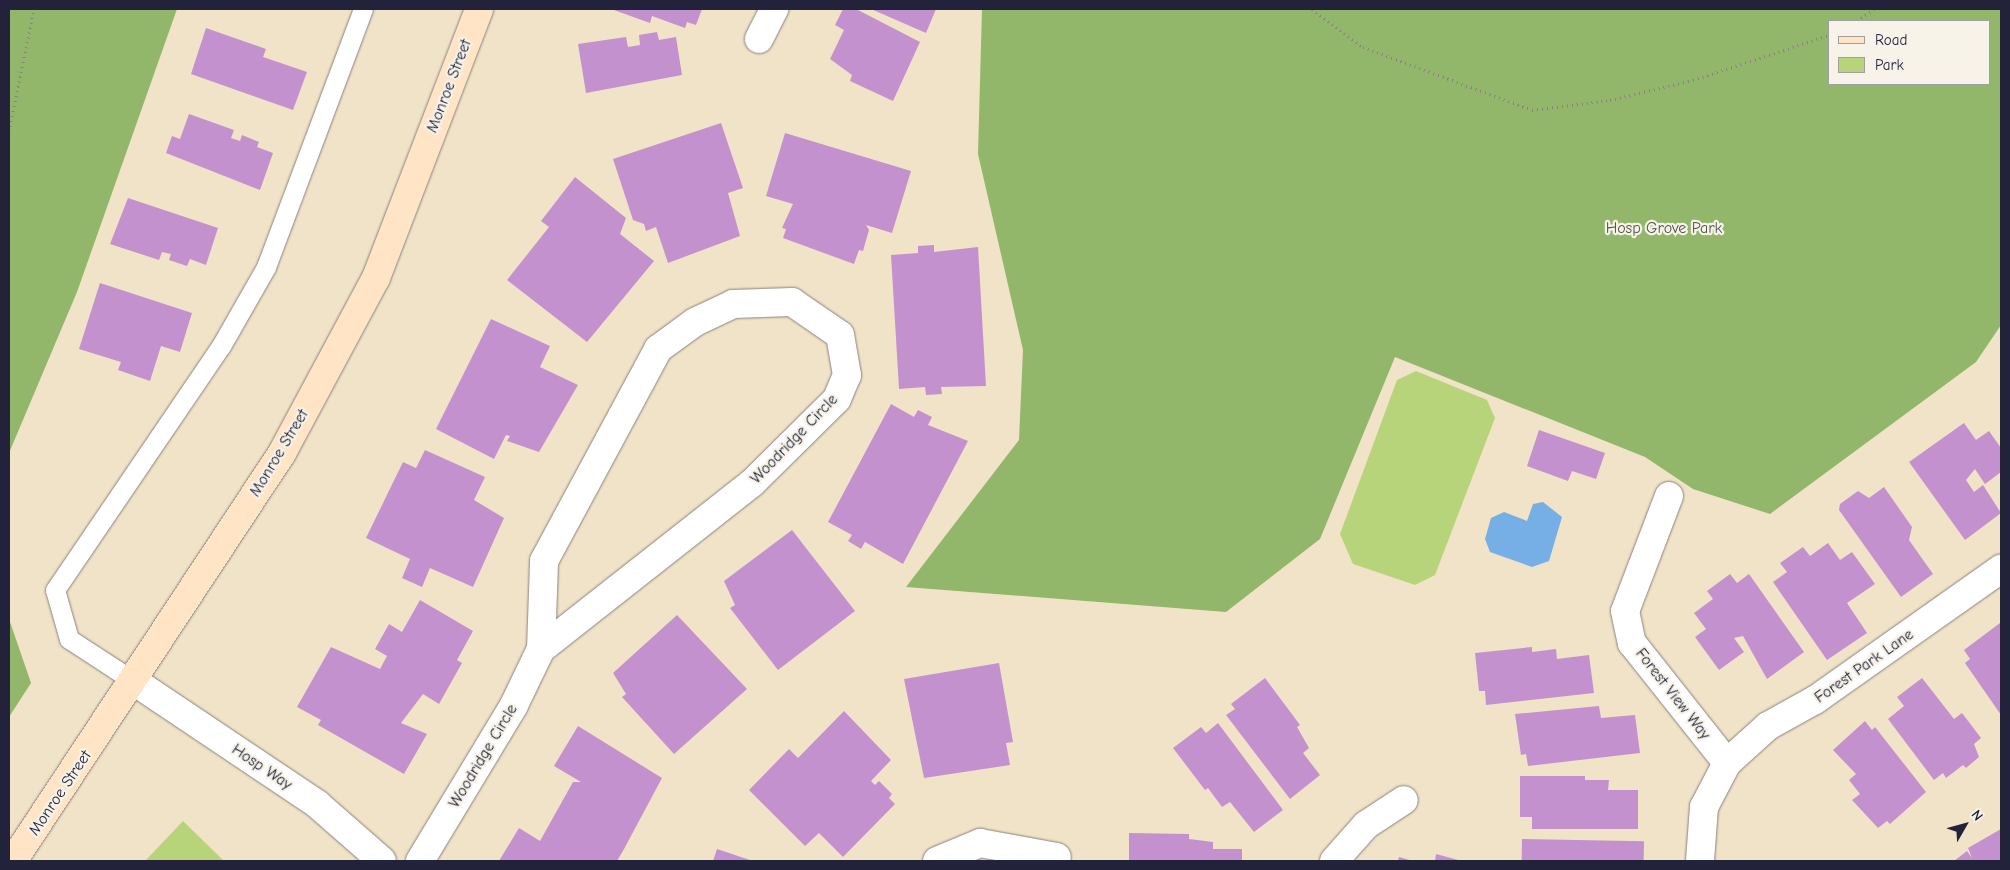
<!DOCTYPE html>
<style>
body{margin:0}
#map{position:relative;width:2010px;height:870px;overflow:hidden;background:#f1e3c7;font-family:"Comic Neue",sans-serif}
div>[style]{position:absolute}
.green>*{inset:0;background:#b8d47a}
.forest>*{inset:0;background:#92b66a}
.water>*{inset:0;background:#75afe5}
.building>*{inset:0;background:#c392ce;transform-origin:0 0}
.path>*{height:3px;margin-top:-1.5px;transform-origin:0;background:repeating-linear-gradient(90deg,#8a8281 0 1px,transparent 0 5px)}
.roads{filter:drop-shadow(0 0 1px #8a8281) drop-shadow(0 0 1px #8a8281)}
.service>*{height:19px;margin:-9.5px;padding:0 9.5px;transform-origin:9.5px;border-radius:9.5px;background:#fff}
.minor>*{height:28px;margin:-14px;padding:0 14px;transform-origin:14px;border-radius:14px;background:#fff}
.tertiary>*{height:28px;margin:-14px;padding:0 14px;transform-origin:14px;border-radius:14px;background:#fff}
.secondary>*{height:28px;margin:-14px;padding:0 14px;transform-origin:14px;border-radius:14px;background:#ffe4c6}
span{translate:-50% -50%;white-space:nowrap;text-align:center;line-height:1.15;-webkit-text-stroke:4.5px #f7f3e8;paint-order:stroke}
.street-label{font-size:16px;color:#22223b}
.park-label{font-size:16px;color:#4f574e}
.frame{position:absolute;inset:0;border:10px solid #22223b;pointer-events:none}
.legend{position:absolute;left:1828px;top:20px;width:162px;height:65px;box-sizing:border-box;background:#f7f3e8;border:1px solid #a29fa3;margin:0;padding:6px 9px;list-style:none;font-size:15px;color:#22223b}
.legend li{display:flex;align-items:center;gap:10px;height:25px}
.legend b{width:25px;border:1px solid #a29fa3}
.north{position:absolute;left:1940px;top:800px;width:50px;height:50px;-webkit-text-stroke:4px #f7f3e8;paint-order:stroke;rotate:52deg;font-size:14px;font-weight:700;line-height:20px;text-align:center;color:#22223b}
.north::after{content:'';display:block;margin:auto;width:18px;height:22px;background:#22223b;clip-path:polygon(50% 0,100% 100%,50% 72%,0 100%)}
</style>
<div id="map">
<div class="green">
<i style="clip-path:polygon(1416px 371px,1487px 400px,1495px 418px,1435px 575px,1415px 585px,1353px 564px,1340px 534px,1397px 380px)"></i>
<i style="clip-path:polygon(183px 821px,224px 861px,145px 861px)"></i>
</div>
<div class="forest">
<i style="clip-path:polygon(9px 9px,177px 9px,77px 292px,9px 453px)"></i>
<i style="clip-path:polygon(evenodd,982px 9px,2001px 9px,2001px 325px,1976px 362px,1770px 514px,1693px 489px,1645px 457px,1395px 357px,1320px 539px,1226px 612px,906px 587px,1019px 440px,1023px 350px,978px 154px,982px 9px,1829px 21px,1989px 21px,1989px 84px,1829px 84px,1829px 21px)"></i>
<i style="clip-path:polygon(9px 619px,31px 683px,9px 717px)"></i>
</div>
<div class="water">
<i style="clip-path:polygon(1543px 502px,1562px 517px,1549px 561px,1532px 567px,1490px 552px,1485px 539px,1491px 518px,1504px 512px,1527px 521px,1533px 504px)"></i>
</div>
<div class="building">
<i style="clip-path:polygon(611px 9px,702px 9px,696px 25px,687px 22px,685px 28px,652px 16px,650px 23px)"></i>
<i style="clip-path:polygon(843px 9px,856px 9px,920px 42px,893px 101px,850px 81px,852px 75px,830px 59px,844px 30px,835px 25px)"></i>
<i style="clip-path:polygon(871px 9px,936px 9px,926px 33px)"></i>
<i style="clip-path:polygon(206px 28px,266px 49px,263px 57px,307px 72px,293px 110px,191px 74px)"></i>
<i style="clip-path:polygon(657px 32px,659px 40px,676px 37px,682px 75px,586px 93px,578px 44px,626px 37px,628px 47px,640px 45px,639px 35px)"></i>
<i style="clip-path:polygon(189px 114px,234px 130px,231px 138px,240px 141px,242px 135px,259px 142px,257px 147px,273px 153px,260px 190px,166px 153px,172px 136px,180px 139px)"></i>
<i style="clip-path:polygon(721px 123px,743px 188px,728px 193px,740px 236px,668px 263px,656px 227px,646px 231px,644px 224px,633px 220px,613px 159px)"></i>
<i style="clip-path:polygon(785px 133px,911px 171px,892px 233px,866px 225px,869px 230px,863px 251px,859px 250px,854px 264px,783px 238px,786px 229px,782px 228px,793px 204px,766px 196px)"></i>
<i style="clip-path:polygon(575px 177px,626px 218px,620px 234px,654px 261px,587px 342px,507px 280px,549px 227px,541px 221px)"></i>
<i style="clip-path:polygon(128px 198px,218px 228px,206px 265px,190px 259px,187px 266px,169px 260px,171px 254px,162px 252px,159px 260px,110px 244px)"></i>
<i style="clip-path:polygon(934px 245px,934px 252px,978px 247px,986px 386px,941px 387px,942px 394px,926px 395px,925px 387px,899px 389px,891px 255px,918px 253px,918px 246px)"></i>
<i style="clip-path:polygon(100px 283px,192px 313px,180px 352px,161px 346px,150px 381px,118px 370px,121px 362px,79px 349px)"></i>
<i style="clip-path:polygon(491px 319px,550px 346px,540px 367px,578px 385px,539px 452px,507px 441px,510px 436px,506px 435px,494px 459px,436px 429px)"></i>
<i style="clip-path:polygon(891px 404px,914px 417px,918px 410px,932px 417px,928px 425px,968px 441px,903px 564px,865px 542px,861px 549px,848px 541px,852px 535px,828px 522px)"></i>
<i style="clip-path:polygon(1964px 423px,1976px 440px,1989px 431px,2001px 448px,2001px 472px,1985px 484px,1975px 469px,1966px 480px,1974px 492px,1983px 485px,2001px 513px,1965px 540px,1909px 462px)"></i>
<i style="clip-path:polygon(1539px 430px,1605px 453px,1596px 479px,1572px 471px,1568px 481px,1527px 466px)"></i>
<i style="clip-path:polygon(425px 450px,485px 477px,474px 500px,504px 518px,473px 587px,430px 568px,422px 587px,402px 578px,410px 559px,366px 538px,403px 462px,416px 468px)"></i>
<i style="clip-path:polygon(1884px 487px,1912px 527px,1909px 540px,1933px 574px,1901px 597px,1839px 510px,1840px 504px,1858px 491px,1869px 498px)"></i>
<i style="clip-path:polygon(792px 530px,855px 611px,778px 670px,730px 608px,735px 605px,724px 581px)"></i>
<i style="clip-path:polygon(1828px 543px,1840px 560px,1852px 552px,1875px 584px,1847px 603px,1867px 633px,1827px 660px,1773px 582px,1787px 572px,1780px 563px,1803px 547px,1810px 556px)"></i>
<i style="clip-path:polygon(1730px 574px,1737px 583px,1749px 574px,1804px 652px,1767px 679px,1743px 636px,1734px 638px,1744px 652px,1719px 670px,1695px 637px,1706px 629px,1694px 613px,1713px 599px,1707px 591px)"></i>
<i style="clip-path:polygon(420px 600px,473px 631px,457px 660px,462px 663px,439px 704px,423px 694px,401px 723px,427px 734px,404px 774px,318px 725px,321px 720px,297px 707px,331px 647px,380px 669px,387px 656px,375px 649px,389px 624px,402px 632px)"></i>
<i style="clip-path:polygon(677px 615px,747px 689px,674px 754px,622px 697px,626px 694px,613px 673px)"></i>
<i style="clip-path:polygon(2000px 623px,2001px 624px,2001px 715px,1965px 663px,1970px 659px,1964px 650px)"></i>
<i style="clip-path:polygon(1532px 647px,1532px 652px,1556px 649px,1557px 659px,1589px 655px,1594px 693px,1486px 705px,1485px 691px,1479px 691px,1475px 653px)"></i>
<i style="clip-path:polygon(999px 663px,1013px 742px,1006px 743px,1010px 765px,924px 778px,904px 679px)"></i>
<i style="clip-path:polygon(1265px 678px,1300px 725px,1297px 727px,1309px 748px,1303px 753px,1320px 775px,1290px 799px,1226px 715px,1235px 709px,1231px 704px)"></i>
<i style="clip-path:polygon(1922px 678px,1954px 719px,1962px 713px,1981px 738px,1974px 744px,1979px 757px,1966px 768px,1963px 765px,1946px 778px,1943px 773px,1934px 780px,1888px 719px,1904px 706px,1897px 697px)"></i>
<i style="clip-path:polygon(1599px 706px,1601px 718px,1635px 715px,1640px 753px,1528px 766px,1526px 754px,1521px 755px,1515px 714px)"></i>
<i style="clip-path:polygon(844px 711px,891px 760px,871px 781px,875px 785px,879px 781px,892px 794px,889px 798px,895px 804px,843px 857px,819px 833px,805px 846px,749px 790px,789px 749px,798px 758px)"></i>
<i style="clip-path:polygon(1865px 721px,1872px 730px,1875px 727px,1926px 792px,1890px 824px,1887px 821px,1878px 828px,1852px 800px,1860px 794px,1849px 780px,1856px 774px,1833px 750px)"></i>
<i style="clip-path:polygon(1218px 723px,1283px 810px,1254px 832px,1230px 802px,1222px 807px,1208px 788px,1205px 790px,1173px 748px,1201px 727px,1206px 733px)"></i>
<i style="clip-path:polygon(578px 726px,662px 778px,624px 849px,617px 861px,499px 861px,519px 828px,540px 841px,573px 782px,581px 782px,554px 766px)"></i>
<i style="clip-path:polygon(1520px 776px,1585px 776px,1585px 780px,1609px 780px,1608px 790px,1638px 790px,1638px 829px,1532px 829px,1532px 817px,1520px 817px)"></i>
<i style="clip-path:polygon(2001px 829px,2001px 861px,1954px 861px,1967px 851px,1972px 858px,1968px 848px)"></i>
<i style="clip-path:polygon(1129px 833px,1189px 834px,1189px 839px,1213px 842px,1213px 849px,1242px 849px,1242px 861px,1129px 861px)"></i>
<i style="left:1522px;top:839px;width:122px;height:22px;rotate:1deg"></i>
<i style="clip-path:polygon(717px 849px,753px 861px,713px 861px)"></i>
<i style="clip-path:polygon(1436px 854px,1462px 861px,1435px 861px)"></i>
<i style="clip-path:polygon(1399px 857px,1413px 861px,1398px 861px)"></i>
</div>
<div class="path">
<i style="left:1312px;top:9px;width:64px;rotate:36.7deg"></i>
<i style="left:1363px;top:47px;width:180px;rotate:20.4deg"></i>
<i style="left:1532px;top:110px;width:79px;rotate:-7.3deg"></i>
<i style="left:1610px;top:100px;width:85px;rotate:-13.5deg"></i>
<i style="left:1693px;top:80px;width:143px;rotate:-18.3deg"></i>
<i style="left:1857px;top:21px;width:21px;rotate:-35deg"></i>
<i style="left:9px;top:131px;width:125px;rotate:-78.4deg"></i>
</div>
<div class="roads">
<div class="service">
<i style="left:135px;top:682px;width:79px;rotate:-146.9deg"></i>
<i style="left:69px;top:639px;width:51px;rotate:-105.9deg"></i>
<i style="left:55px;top:590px;width:295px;rotate:-55.8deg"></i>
<i style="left:221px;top:346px;width:91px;rotate:-60.3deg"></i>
<i style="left:266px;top:267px;width:276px;rotate:-69.4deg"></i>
</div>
<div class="minor">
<i style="left:759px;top:39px;width:34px;rotate:-63deg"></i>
<i style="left:792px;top:302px;width:58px;rotate:34.5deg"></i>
<i style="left:840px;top:335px;width:41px;rotate:80.1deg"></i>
<i style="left:847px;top:375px;width:26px;rotate:113deg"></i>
<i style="left:837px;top:399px;width:120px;rotate:135.3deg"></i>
<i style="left:752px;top:483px;width:268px;rotate:141.8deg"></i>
<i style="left:541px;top:649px;width:88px;rotate:-88deg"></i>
<i style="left:544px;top:561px;width:241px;rotate:-61.7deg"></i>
<i style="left:658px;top:349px;width:46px;rotate:-36.1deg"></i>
<i style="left:695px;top:322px;width:42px;rotate:-25.3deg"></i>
<i style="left:733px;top:304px;width:59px;rotate:-1.9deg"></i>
<i style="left:1669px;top:496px;width:123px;rotate:110.9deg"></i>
<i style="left:1625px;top:611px;width:33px;rotate:78deg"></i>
<i style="left:1632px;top:643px;width:153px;rotate:51.6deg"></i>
<i style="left:420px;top:861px;width:182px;rotate:-58.9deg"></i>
<i style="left:514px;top:705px;width:62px;rotate:-64.3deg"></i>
<i style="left:937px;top:861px;width:47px;rotate:-22.7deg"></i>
<i style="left:980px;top:843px;width:78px;rotate:10.3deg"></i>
<i style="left:1334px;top:861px;width:48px;rotate:-48.4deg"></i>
<i style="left:1366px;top:825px;width:45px;rotate:-33.3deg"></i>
<i style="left:1700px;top:861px;width:54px;rotate:-85.8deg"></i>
<i style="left:1704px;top:807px;width:50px;rotate:-62.4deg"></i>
<i style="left:1727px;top:763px;width:55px;rotate:-42.1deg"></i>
<i style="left:1768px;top:726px;width:54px;rotate:-29deg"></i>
<i style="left:1815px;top:700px;width:228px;rotate:-35.2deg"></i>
</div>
<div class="tertiary">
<i style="left:135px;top:682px;width:219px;rotate:33.8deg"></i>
<i style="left:317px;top:804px;width:86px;rotate:41.2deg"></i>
</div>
<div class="secondary">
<i style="left:13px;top:861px;width:489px;rotate:-56.6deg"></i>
<i style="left:282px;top:453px;width:199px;rotate:-61.8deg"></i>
<i style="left:376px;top:278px;width:288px;rotate:-69deg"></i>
</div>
</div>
<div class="street-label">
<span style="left:449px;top:86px;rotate:-69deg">Monroe Street</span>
<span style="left:794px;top:439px;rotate:-46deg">Woodridge Circle</span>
<span style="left:279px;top:453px;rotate:-59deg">Monroe Street</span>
<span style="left:1864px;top:666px;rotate:-35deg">Forest Park Lane</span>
<span style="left:1673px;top:694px;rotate:52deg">Forest View Way</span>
<span style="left:483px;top:756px;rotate:-59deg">Woodridge Circle</span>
<span style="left:262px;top:767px;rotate:34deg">Hosp Way</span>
<span style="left:60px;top:793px;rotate:-56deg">Monroe Street</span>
</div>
<div class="park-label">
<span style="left:1664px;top:228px">Hosp Grove Park</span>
</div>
<div class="frame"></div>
<ul class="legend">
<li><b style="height:6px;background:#ffe4c6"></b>Road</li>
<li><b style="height:14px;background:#b8d47a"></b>Park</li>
</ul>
<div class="north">N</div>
</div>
